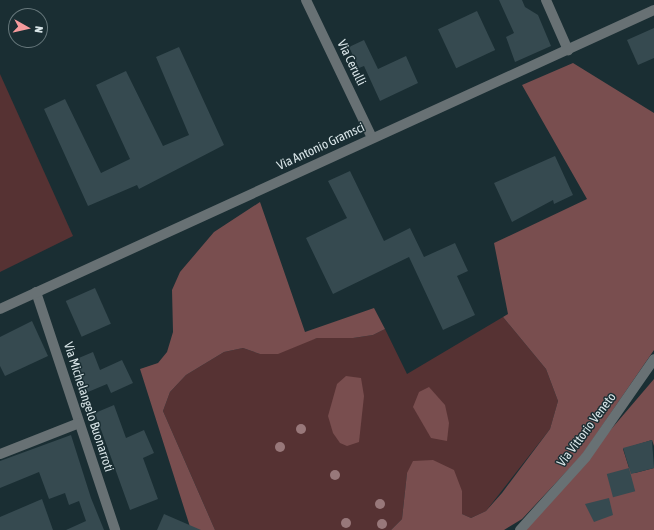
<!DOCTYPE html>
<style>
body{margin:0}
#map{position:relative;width:654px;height:530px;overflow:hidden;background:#1a2e33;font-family:"Asap Condensed",sans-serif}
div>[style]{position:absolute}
.green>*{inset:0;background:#563233}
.forest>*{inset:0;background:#794e4f}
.building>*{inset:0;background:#364a50;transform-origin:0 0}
.minor>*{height:10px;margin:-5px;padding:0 5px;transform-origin:5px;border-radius:5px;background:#687174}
.trees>*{width:10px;height:10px;margin:-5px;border-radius:50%;background:#98787a}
span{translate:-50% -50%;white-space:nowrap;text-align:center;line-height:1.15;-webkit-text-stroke:3px #1a2e33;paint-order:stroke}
.street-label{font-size:13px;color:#dae6e9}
.north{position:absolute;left:8px;top:8px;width:40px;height:40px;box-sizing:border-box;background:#1a2e33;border:1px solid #67787c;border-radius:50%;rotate:98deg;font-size:11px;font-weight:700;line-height:16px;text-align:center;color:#dae6e9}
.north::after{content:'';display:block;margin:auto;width:14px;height:18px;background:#f59b9d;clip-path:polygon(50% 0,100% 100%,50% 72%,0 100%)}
</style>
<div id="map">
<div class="green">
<i style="clip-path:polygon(0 74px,73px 236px,0 272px)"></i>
<i style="clip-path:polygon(503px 317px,546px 369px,558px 401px,550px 429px,486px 511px,471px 518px,462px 514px,462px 491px,407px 473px,402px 519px,391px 530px,215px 530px,163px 411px,170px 392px,186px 375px,224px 352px,243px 348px,260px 354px,317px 338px,353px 338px,373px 335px,385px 329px,407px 374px)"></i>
</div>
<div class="forest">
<i style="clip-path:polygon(573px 63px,654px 113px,654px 350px,582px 455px,522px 519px,504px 530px,391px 530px,402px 519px,407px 473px,413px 461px,433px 460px,454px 470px,462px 491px,462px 514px,471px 518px,486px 511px,502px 493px,550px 429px,558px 401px,546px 369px,503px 317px,508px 314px,494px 243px,587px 199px,522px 85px)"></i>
<i style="clip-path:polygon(260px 202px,305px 332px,374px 308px,385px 329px,373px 335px,353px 338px,317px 338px,278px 354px,260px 354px,243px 348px,224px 352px,186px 375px,170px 392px,163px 411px,215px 530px,191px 530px,140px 369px,158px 363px,167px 352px,173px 332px,172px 290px,180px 272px,214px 232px)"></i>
<i style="clip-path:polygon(346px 376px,361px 378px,364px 396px,359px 442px,347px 446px,340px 443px,333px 433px,328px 416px,337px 384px)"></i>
<i style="clip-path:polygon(654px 379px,654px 446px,652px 440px,623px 449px,629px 468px,633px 468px,635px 473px,654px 468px,654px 530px,525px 530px)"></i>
<i style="clip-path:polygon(429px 387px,445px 405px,449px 423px,447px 441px,431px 438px,413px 407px,419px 392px)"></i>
</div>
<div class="building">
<i style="clip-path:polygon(499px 0,522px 0,525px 7px,538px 15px,551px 46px,515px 62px,506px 37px,514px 33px)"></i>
<i style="left:477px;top:11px;width:43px;height:43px;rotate:65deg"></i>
<i style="clip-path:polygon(654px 28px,654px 58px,638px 65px,627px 40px)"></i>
<i style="clip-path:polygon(364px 40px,378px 69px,406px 56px,418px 83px,380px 101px,364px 66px,359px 68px,349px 47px)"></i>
<i style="clip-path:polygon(179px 47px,224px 145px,139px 189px,137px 185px,88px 206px,44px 109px,65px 99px,101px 173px,130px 159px,96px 85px,126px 71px,163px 146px,189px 135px,156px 57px)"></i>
<i style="clip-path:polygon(555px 156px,573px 195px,554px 204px,553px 200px,512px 222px,494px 183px)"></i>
<i style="clip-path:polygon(350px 171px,384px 241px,410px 228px,424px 257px,455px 243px,468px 271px,457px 276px,475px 315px,443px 330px,409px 257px,333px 294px,306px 238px,347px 218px,328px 181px)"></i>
<i style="left:95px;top:288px;width:39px;height:32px;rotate:66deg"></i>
<i style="clip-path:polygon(32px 321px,48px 356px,5px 376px,0 366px,0 337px)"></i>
<i style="clip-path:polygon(93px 352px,100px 370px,122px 360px,133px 383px,111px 393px,107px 384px,88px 392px,74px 360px)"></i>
<i style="clip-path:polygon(114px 405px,126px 438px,144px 430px,154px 453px,143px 458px,158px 499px,130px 510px,95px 413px)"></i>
<i style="clip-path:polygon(71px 435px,91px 498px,104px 530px,66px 530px,86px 521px,79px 501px,69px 505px,65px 493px,49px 499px,39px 472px,0 488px,0 461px)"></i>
<i style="clip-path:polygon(652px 440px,654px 468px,631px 474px,623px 448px)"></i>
<i style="left:629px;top:468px;width:24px;height:23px;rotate:75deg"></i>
<i style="clip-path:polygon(609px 498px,613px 515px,594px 522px,585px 504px)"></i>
<i style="clip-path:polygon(42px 499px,53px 530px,0 530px,0 517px)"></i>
<i style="clip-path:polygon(164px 514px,201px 530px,157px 530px)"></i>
</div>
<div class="minor">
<i style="left:306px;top:0;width:153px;rotate:64.4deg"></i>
<i style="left:546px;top:0;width:55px;rotate:66.3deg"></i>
<i style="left:36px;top:292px;width:251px;rotate:71.6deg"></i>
<i style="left:0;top:309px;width:719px;rotate:-24.57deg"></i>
<i style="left:0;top:454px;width:85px;rotate:-21.4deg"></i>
<i style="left:520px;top:530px;width:98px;rotate:-47.9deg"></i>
<i style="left:586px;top:457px;width:119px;rotate:-55.2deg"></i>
</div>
<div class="trees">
<i style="left:301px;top:429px"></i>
<i style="left:280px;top:447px"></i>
<i style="left:335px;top:475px"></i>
<i style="left:380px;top:504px"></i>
<i style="left:346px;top:523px"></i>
<i style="left:382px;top:524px"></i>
</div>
<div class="street-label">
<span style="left:351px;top:63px;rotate:64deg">Via Cerulli</span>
<span style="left:321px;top:147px;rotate:-25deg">Via Antonio Gramsci</span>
<span style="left:88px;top:407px;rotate:72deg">Via Michelangelo Buonarroti</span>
<span style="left:587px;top:430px;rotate:-53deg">Via Vittorio Veneto</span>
</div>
<div class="north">N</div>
</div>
